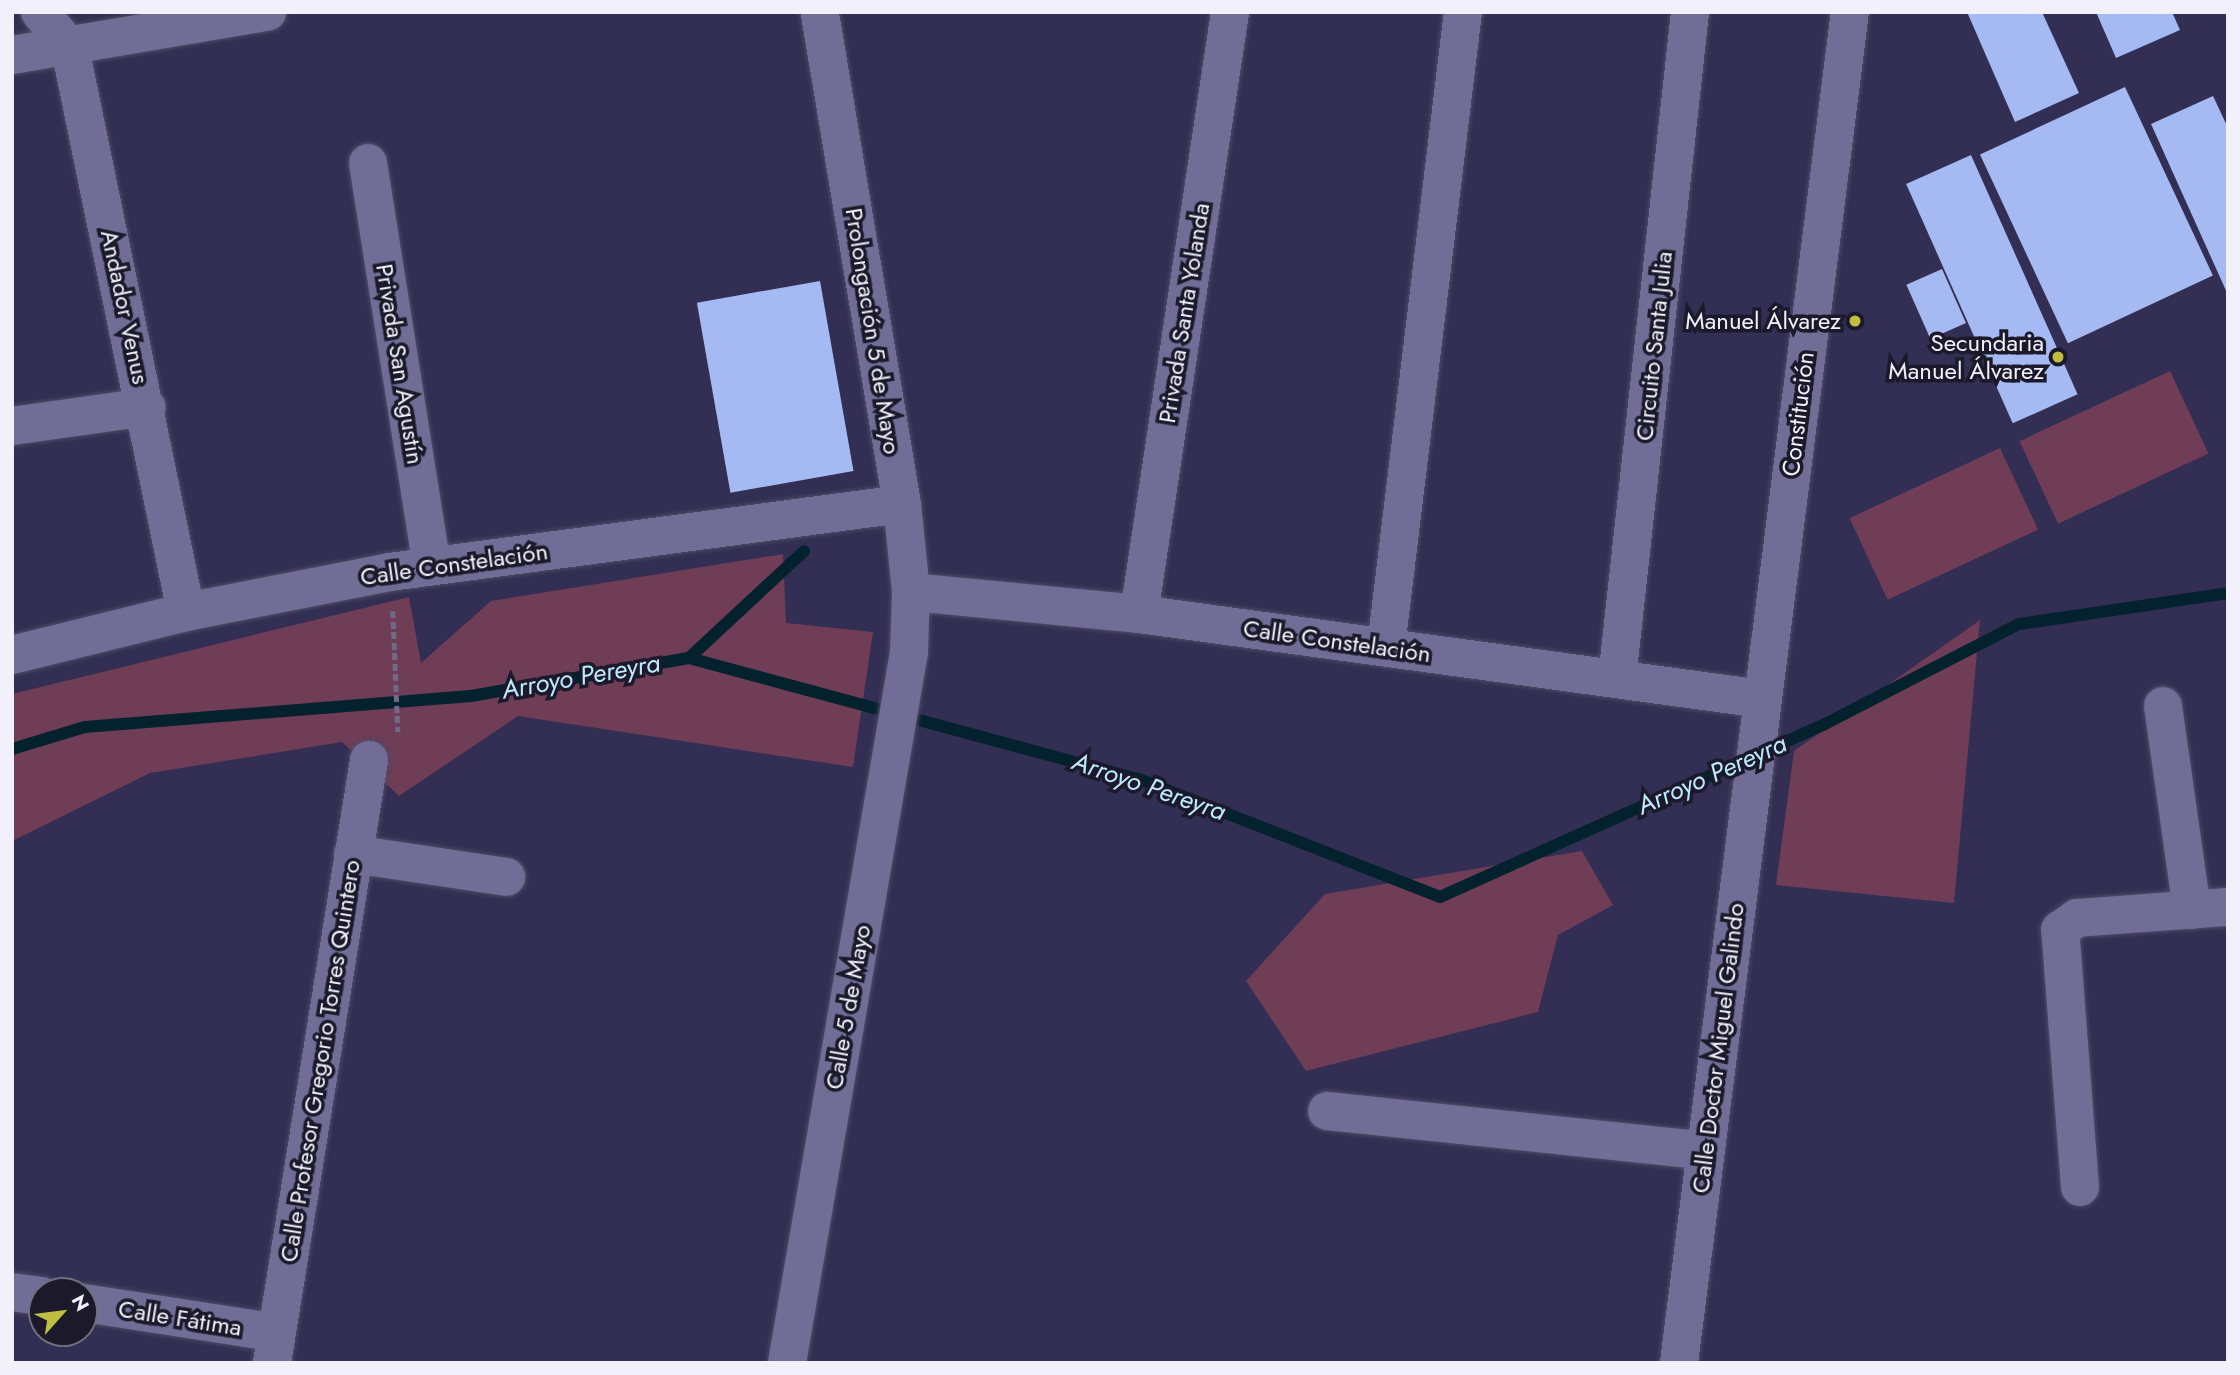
<!DOCTYPE html>
<meta charset="utf-8">
<style>
body{margin:0}
#map{position:relative;width:2240px;height:1375px;overflow:hidden;background:#332e53;font-family:Jost,sans-serif}
div>[style]{position:absolute}
.green>*{inset:0;background:#6f3d56;transform-origin:0 0}
.stream>*{height:12px;margin:-6px;padding:0 6px;transform-origin:6px;border-radius:6px;background:#04222e}
.building>*{inset:0;background:#a5baf2;transform-origin:0 0}
.path>*{height:4.5px;margin-top:-2.25px;transform-origin:0;background:repeating-linear-gradient(90deg,#6f6b87 0 7px,transparent 0 10.5px)}
.roads{filter:drop-shadow(0 0 2px #4f4a66) drop-shadow(0 0 2px #4f4a66)}
.minor>*{height:38px;margin:-19px;padding:0 19px;transform-origin:19px;border-radius:19px;background:#716d96}
.dots>*{width:19px;height:19px;translate:-50% -50%;box-sizing:border-box;border:4px solid #1b192a;border-radius:50%}
span{translate:-50% -50%;white-space:nowrap;text-align:center;line-height:1.15;-webkit-text-stroke:7px #1b192a;paint-order:stroke}
.street-label{font-size:24px;color:#f2f1fb}
.poi-label{font-size:24px;color:#f2f1fb}
.right{translate:-100% -50%;text-align:right}
.water-label{font-size:26px;color:#bde9fe;font-style:italic}
.frame{position:absolute;inset:0;border:14px solid #f2f1fb;pointer-events:none}
.north{position:absolute;left:28px;top:1277px;width:70px;height:70px;box-sizing:border-box;background:#1b192a;border:2px solid #716f7e;border-radius:50%;rotate:62deg;font-size:19px;font-weight:700;line-height:28px;text-align:center;color:#f2f1fb}
.north::after{content:'';display:block;margin:auto;width:24px;height:32px;background:#bfbe41;clip-path:polygon(50% 0,100% 100%,50% 72%,0 100%)}
</style>
<div id="map">
<div class="green">
<i style="left:2170px;top:371px;width:91px;height:166px;rotate:65deg"></i>
<i style="left:2000px;top:448px;width:90px;height:166px;rotate:65deg"></i>
<i style="clip-path:polygon(783px 554px,786px 623px,873px 632px,853px 767px,518px 716px,399px 796px,342px 742px,150px 773px,12px 841px,12px 694px,409px 597px,421px 663px,491px 601px)"></i>
<i style="clip-path:polygon(1980px 620px,1954px 903px,1776px 885px,1794px 751px)"></i>
<i style="clip-path:polygon(1582px 851px,1613px 905px,1558px 935px,1538px 1012px,1306px 1071px,1246px 981px,1325px 894px)"></i>
</div>
<div class="stream">
<i style="left:689px;top:658px;width:157px;rotate:-42.9deg"></i>
<i style="left:12px;top:749px;width:76px;rotate:-16.8deg"></i>
<i style="left:85px;top:727px;width:387px;rotate:-4.6deg"></i>
<i style="left:471px;top:696px;width:221px;rotate:-9.9deg"></i>
<i style="left:689px;top:658px;width:466px;rotate:15.1deg"></i>
<i style="left:1139px;top:779px;width:323px;rotate:21.4deg"></i>
<i style="left:1440px;top:897px;width:422px;rotate:-24.2deg"></i>
<i style="left:1825px;top:724px;width:218px;rotate:-27.3deg"></i>
<i style="left:2019px;top:624px;width:211px;rotate:-8.4deg"></i>
</div>
<div class="building">
<i style="clip-path:polygon(1967px 12px,2042px 12px,2079px 93px,2015px 122px)"></i>
<i style="clip-path:polygon(2096px 12px,2172px 12px,2180px 30px,2116px 58px)"></i>
<i style="left:2125px;top:87px;width:208px;height:160px;rotate:65deg"></i>
<i style="clip-path:polygon(2213px 96px,2228px 128px,2228px 295px,2151px 124px)"></i>
<i style="left:1971px;top:155px;width:262px;height:71px;rotate:66deg"></i>
<i style="left:1942px;top:269px;width:59px;height:39px;rotate:66deg"></i>
<i style="left:820px;top:281px;width:193px;height:125px;rotate:80deg"></i>
</div>
<div class="path">
<i style="left:393px;top:611px;width:121px;rotate:87.6deg"></i>
</div>
<div class="roads">
<div class="minor">
<i style="left:40px;top:12px;width:47px;rotate:50.2deg"></i>
<i style="left:70px;top:48px;width:576px;rotate:78.38deg"></i>
<i style="left:12px;top:55px;width:259px;rotate:-9.6deg"></i>
<i style="left:368px;top:163px;width:407px;rotate:81deg"></i>
<i style="left:12px;top:426px;width:136px;rotate:-8deg"></i>
<i style="left:911px;top:592px;width:229px;rotate:5.5deg"></i>
<i style="left:1139px;top:614px;width:629px;rotate:7.77deg"></i>
<i style="left:1139px;top:614px;width:609px;rotate:-81.4deg"></i>
<i style="left:1386px;top:647px;width:640px;rotate:-83.09deg"></i>
<i style="left:12px;top:655px;width:179px;rotate:-13.9deg"></i>
<i style="left:186px;top:612px;width:208px;rotate:-11.1deg"></i>
<i style="left:390px;top:572px;width:516px;rotate:-7.57deg"></i>
<i style="left:1617px;top:679px;width:671px;rotate:-83.75deg"></i>
<i style="left:2163px;top:706px;width:206px;rotate:81.9deg"></i>
<i style="left:353px;top:854px;width:155px;rotate:8.5deg"></i>
<i style="left:1327px;top:1111px;width:380px;rotate:6deg"></i>
<i style="left:2080px;top:1187px;width:258px;rotate:-94.4deg"></i>
<i style="left:2060px;top:930px;width:21px;rotate:-35deg"></i>
<i style="left:2077px;top:918px;width:151px;rotate:-4.2deg"></i>
<i style="left:12px;top:1292px;width:30px;rotate:8deg"></i>
<i style="left:84px;top:1303px;width:195px;rotate:8.8deg"></i>
<i style="left:272px;top:1363px;width:611px;rotate:-80.86deg"></i>
<i style="left:787px;top:1363px;width:721px;rotate:-80.26deg"></i>
<i style="left:909px;top:652px;width:60px;rotate:-88.1deg"></i>
<i style="left:911px;top:592px;width:88px;rotate:-95.8deg"></i>
<i style="left:902px;top:504px;width:499px;rotate:-99.5deg"></i>
<i style="left:1679px;top:1363px;width:1362px;rotate:-82.79deg"></i>
</div>
</div>
<div class="dots">
<i style="left:1855px;top:321px;background:#bfbe41"></i>
<i style="left:2058px;top:357px;background:#bfbe41"></i>
</div>
<div class="street-label">
<span style="left:125px;top:307px;rotate:78deg">Andador Venus</span>
<span style="left:1184px;top:313px;rotate:-81deg">Privada Santa Yolanda</span>
<span style="left:873px;top:331px;rotate:81deg">Prolongación 5 de Mayo</span>
<span style="left:1654px;top:346px;rotate:-84deg">Circuito Santa Julia</span>
<span style="left:400px;top:364px;rotate:81deg">Privada San Agustín</span>
<span style="left:1798px;top:414px;rotate:-83deg">Constitución</span>
<span style="left:454px;top:564px;rotate:-8deg">Calle Constelación</span>
<span style="left:1337px;top:641px;rotate:8deg">Calle Constelación</span>
<span style="left:848px;top:1007px;rotate:-80deg">Calle 5 de Mayo</span>
<span style="left:1718px;top:1048px;rotate:-83deg">Calle Doctor Miguel Galindo</span>
<span style="left:320px;top:1061px;rotate:-81deg">Calle Profesor Gregorio Torres Quintero</span>
<span style="left:180px;top:1318px;rotate:9deg">Calle Fátima</span>
</div>
<div class="poi-label">
<span class="right" style="left:1841px;top:321px">Manuel Álvarez</span>
<span class="right" style="left:2044px;top:357px">Secundaria<br>Manuel Álvarez</span>
</div>
<div class="water-label">
<span style="left:581px;top:677px;rotate:-10deg">Arroyo Pereyra</span>
<span style="left:1712px;top:775px;rotate:-24deg">Arroyo Pereyra</span>
<span style="left:1149px;top:787px;rotate:19deg">Arroyo Pereyra</span>
</div>
<div class="frame"></div>
<div class="north">N</div>
</div>
